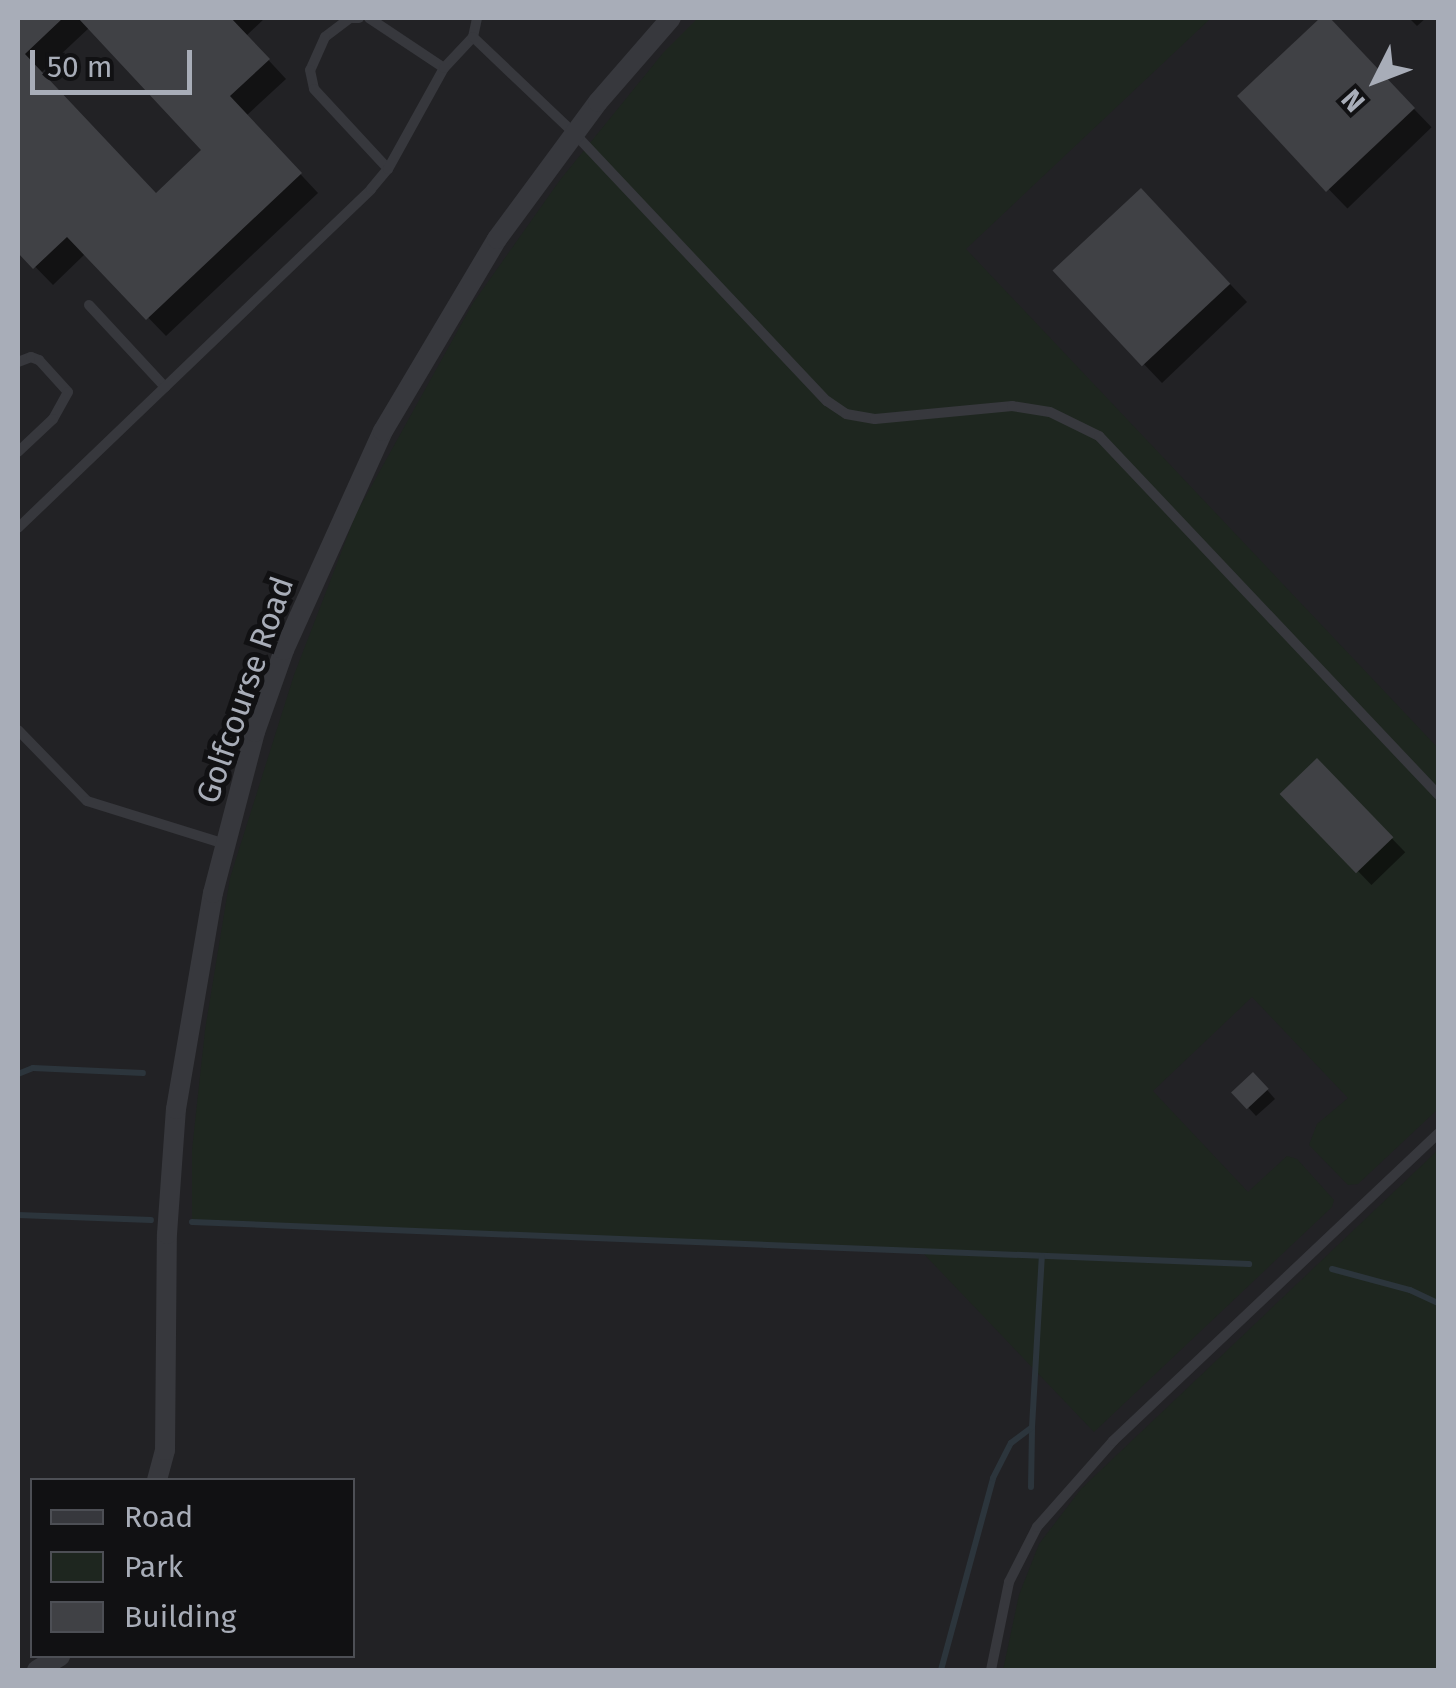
<!DOCTYPE html>
<style>
body{margin:0}
#map{position:relative;width:1456px;height:1688px;overflow:hidden;background:#161618;font-family:"Fira Sans",sans-serif}
div>[style]{position:absolute}
.built>*{inset:0;background:#222225}
.green>*{inset:0;background:#1e261f}
.shadow>*{inset:0;background:#0007;transform-origin:0 0}
.stream>*{height:6px;margin:-3px;padding:0 3px;transform-origin:3px;border-radius:3px;background:#2c353c}
.building>*{inset:0;background:#404145;transform-origin:0 0}
.service>*{height:10px;margin:-5px;padding:0 5px;transform-origin:5px;border-radius:5px;background:#37383d}
.minor>*{height:20px;margin:-10px;padding:0 10px;transform-origin:10px;border-radius:10px;background:#37383d}
span{translate:-50% -50%;white-space:nowrap;text-align:center;line-height:1.15;-webkit-text-stroke:10px #111113;paint-order:stroke}
.street-label{font-size:32px;color:#a8adb8}
.frame{position:absolute;inset:0;border:20px solid #a8adb8;pointer-events:none}
.legend{position:absolute;left:30px;top:1478px;width:325px;height:180px;box-sizing:border-box;background:#111113;border:2px solid #4d4f55;margin:0;padding:12px 18px;list-style:none;font-size:30px;color:#a8adb8}
.legend li{display:flex;align-items:center;gap:20px;height:50px}
.legend b{width:50px;border:2px solid #4d4f55}
.north{position:absolute;left:1326px;top:30px;width:100px;height:100px;-webkit-text-stroke:8px #111113;paint-order:stroke;rotate:228deg;font-size:28px;font-weight:700;line-height:40px;text-align:center;color:#a8adb8}
.north::after{content:'';display:block;margin:auto;width:35px;height:45px;background:#a8adb8;clip-path:polygon(50% 0,100% 100%,50% 72%,0 100%)}
.scale{position:absolute;left:30px;top:50px;width:162px;height:45px;box-sizing:border-box;border:5px solid #a8adb8;border-top:0;padding-left:12px;font-size:30px;line-height:35px;white-space:nowrap;color:#a8adb8;-webkit-text-stroke:8px #111113;paint-order:stroke}
</style>
<div id="map">
<div class="built">
<i style="clip-path:polygon(evenodd,18px 18px,1438px 18px,1438px 1670px,18px 1670px,18px 18px,32px 1480px,352px 1480px,352px 1656px,32px 1656px,32px 1480px)"></i>
</div>
<div class="green">
<i style="clip-path:polygon(698px 18px,1211px 18px,966px 249px,1438px 748px,1438px 1109px,1358px 1184px,1348px 1185px,1309px 1145px,1317px 1124px,1348px 1098px,1252px 997px,1153px 1091px,1248px 1192px,1287px 1156px,1297px 1159px,1334px 1200px,1332px 1207px,1094px 1432px,921px 1251px,192px 1222px,192px 1150px,205px 1030px,230px 878px,294px 675px,356px 514px,473px 303px,560px 180px,663px 53px)"></i>
<i style="clip-path:polygon(1438px 1150px,1438px 1670px,1003px 1670px,1019px 1595px,1039px 1544px,1081px 1489px)"></i>
</div>
<div class="shadow">
<i style="clip-path:polygon(evenodd,18px 18px,265px 18px,246px 36px,286px 79px,246px 116px,318px 193px,166px 336px,86px 253px,53px 285px,18px 249px,18px 18px,90px 27px,205px 150px,157px 196px,41px 73px,90px 27px)"></i>
<i style="left:1326px;top:18px;width:152px;height:117px;rotate:46deg"></i>
<i style="clip-path:polygon(1409px 18px,1426px 18px,1417px 26px)"></i>
<i style="clip-path:polygon(1159px 209px,1247px 302px,1162px 383px,1056px 272px)"></i>
<i style="left:1317px;top:761px;width:127px;height:47px;rotate:46deg"></i>
<i style="clip-path:polygon(1262px 1084px,1275px 1099px,1256px 1116px,1234px 1092px)"></i>
</div>
<div class="stream">
<i style="left:18px;top:1074px;width:16px;rotate:-22deg"></i>
<i style="left:33px;top:1068px;width:110px;rotate:2.6deg"></i>
<i style="left:18px;top:1215px;width:133px;rotate:2.2deg"></i>
<i style="left:192px;top:1222px;width:1058px;rotate:2.28deg"></i>
<i style="left:1332px;top:1269px;width:81px;rotate:15.1deg"></i>
<i style="left:1410px;top:1290px;width:31px;rotate:25deg"></i>
<i style="left:1031px;top:1487px;width:59px;rotate:-89deg"></i>
<i style="left:941px;top:1670px;width:199px;rotate:-74.8deg"></i>
<i style="left:993px;top:1478px;width:39px;rotate:-63deg"></i>
<i style="left:1011px;top:1443px;width:26px;rotate:-37deg"></i>
<i style="left:1032px;top:1427px;width:171px;rotate:-86.7deg"></i>
</div>
<div class="building">
<i style="clip-path:polygon(18px 18px,63px 18px,25px 54px,156px 193px,201px 150px,78px 18px,231px 18px,270px 59px,230px 96px,302px 173px,146px 320px,67px 237px,33px 269px,18px 253px)"></i>
<i style="clip-path:polygon(1320px 18px,1330px 18px,1415px 108px,1326px 192px,1237px 96px)"></i>
<i style="left:1141px;top:188px;width:131px;height:121px;rotate:47deg"></i>
<i style="left:1317px;top:758px;width:110px;height:52px;rotate:46deg"></i>
<i style="left:1253px;top:1072px;width:23px;height:30px;rotate:47deg"></i>
</div>
<div class="service">
<i style="left:359px;top:18px;width:9px;rotate:180deg"></i>
<i style="left:350px;top:18px;width:31px;rotate:143deg"></i>
<i style="left:325px;top:37px;width:36px;rotate:114deg"></i>
<i style="left:310px;top:70px;width:19px;rotate:78deg"></i>
<i style="left:314px;top:89px;width:109px;rotate:47.2deg"></i>
<i style="left:369px;top:18px;width:90px;rotate:33.7deg"></i>
<i style="left:473px;top:37px;width:19px;rotate:-78deg"></i>
<i style="left:89px;top:305px;width:112px;rotate:47.2deg"></i>
<i style="left:18px;top:362px;width:14px;rotate:-21deg"></i>
<i style="left:31px;top:357px;width:9px;rotate:21deg"></i>
<i style="left:39px;top:360px;width:43px;rotate:47.8deg"></i>
<i style="left:68px;top:392px;width:31px;rotate:119deg"></i>
<i style="left:53px;top:419px;width:48px;rotate:136.7deg"></i>
<i style="left:18px;top:528px;width:489px;rotate:-43.8deg"></i>
<i style="left:371px;top:189px;width:26px;rotate:-50deg"></i>
<i style="left:388px;top:169px;width:115px;rotate:-61deg"></i>
<i style="left:444px;top:68px;width:42px;rotate:-46.9deg"></i>
<i style="left:473px;top:37px;width:141px;rotate:43.6deg"></i>
<i style="left:575px;top:134px;width:367px;rotate:46.7deg"></i>
<i style="left:827px;top:401px;width:23px;rotate:34deg"></i>
<i style="left:846px;top:414px;width:29px;rotate:10deg"></i>
<i style="left:875px;top:419px;width:138px;rotate:-5.4deg"></i>
<i style="left:1012px;top:406px;width:38px;rotate:9deg"></i>
<i style="left:1050px;top:412px;width:55px;rotate:26.1deg"></i>
<i style="left:1099px;top:436px;width:494px;rotate:46.6deg"></i>
<i style="left:18px;top:730px;width:99px;rotate:45.8deg"></i>
<i style="left:87px;top:801px;width:145px;rotate:17.3deg"></i>
<i style="left:991px;top:1670px;width:90px;rotate:-78.4deg"></i>
<i style="left:1009px;top:1582px;width:62px;rotate:-63deg"></i>
<i style="left:1037px;top:1527px;width:115px;rotate:-48.5deg"></i>
<i style="left:1113px;top:1441px;width:447px;rotate:-43.4deg"></i>
</div>
<div class="minor">
<i style="left:157px;top:1480px;width:31px;rotate:-75deg"></i>
<i style="left:165px;top:1450px;width:216px;rotate:-89.5deg"></i>
<i style="left:167px;top:1234px;width:125px;rotate:-85.9deg"></i>
<i style="left:176px;top:1109px;width:219px;rotate:-80.3deg"></i>
<i style="left:213px;top:893px;width:166px;rotate:-75.4deg"></i>
<i style="left:255px;top:732px;width:87px;rotate:-70.5deg"></i>
<i style="left:284px;top:650px;width:240px;rotate:-65.7deg"></i>
<i style="left:383px;top:431px;width:223px;rotate:-59.3deg"></i>
<i style="left:497px;top:239px;width:170px;rotate:-53.6deg"></i>
<i style="left:598px;top:102px;width:111px;rotate:-49deg"></i>
<i style="left:37px;top:1670px;width:27px;rotate:-31deg"></i>
</div>
<div class="street-label">
<span style="left:245px;top:690px;rotate:-71deg">Golfcourse Road</span>
</div>
<div class="frame"></div>
<ul class="legend">
<li><b style="height:12px;background:#37383d"></b>Road</li>
<li><b style="height:28px;background:#1e261f"></b>Park</li>
<li><b style="height:28px;background:#404145"></b>Building</li>
</ul>
<div class="north">N</div>
<div class="scale">50 m</div>
</div>
